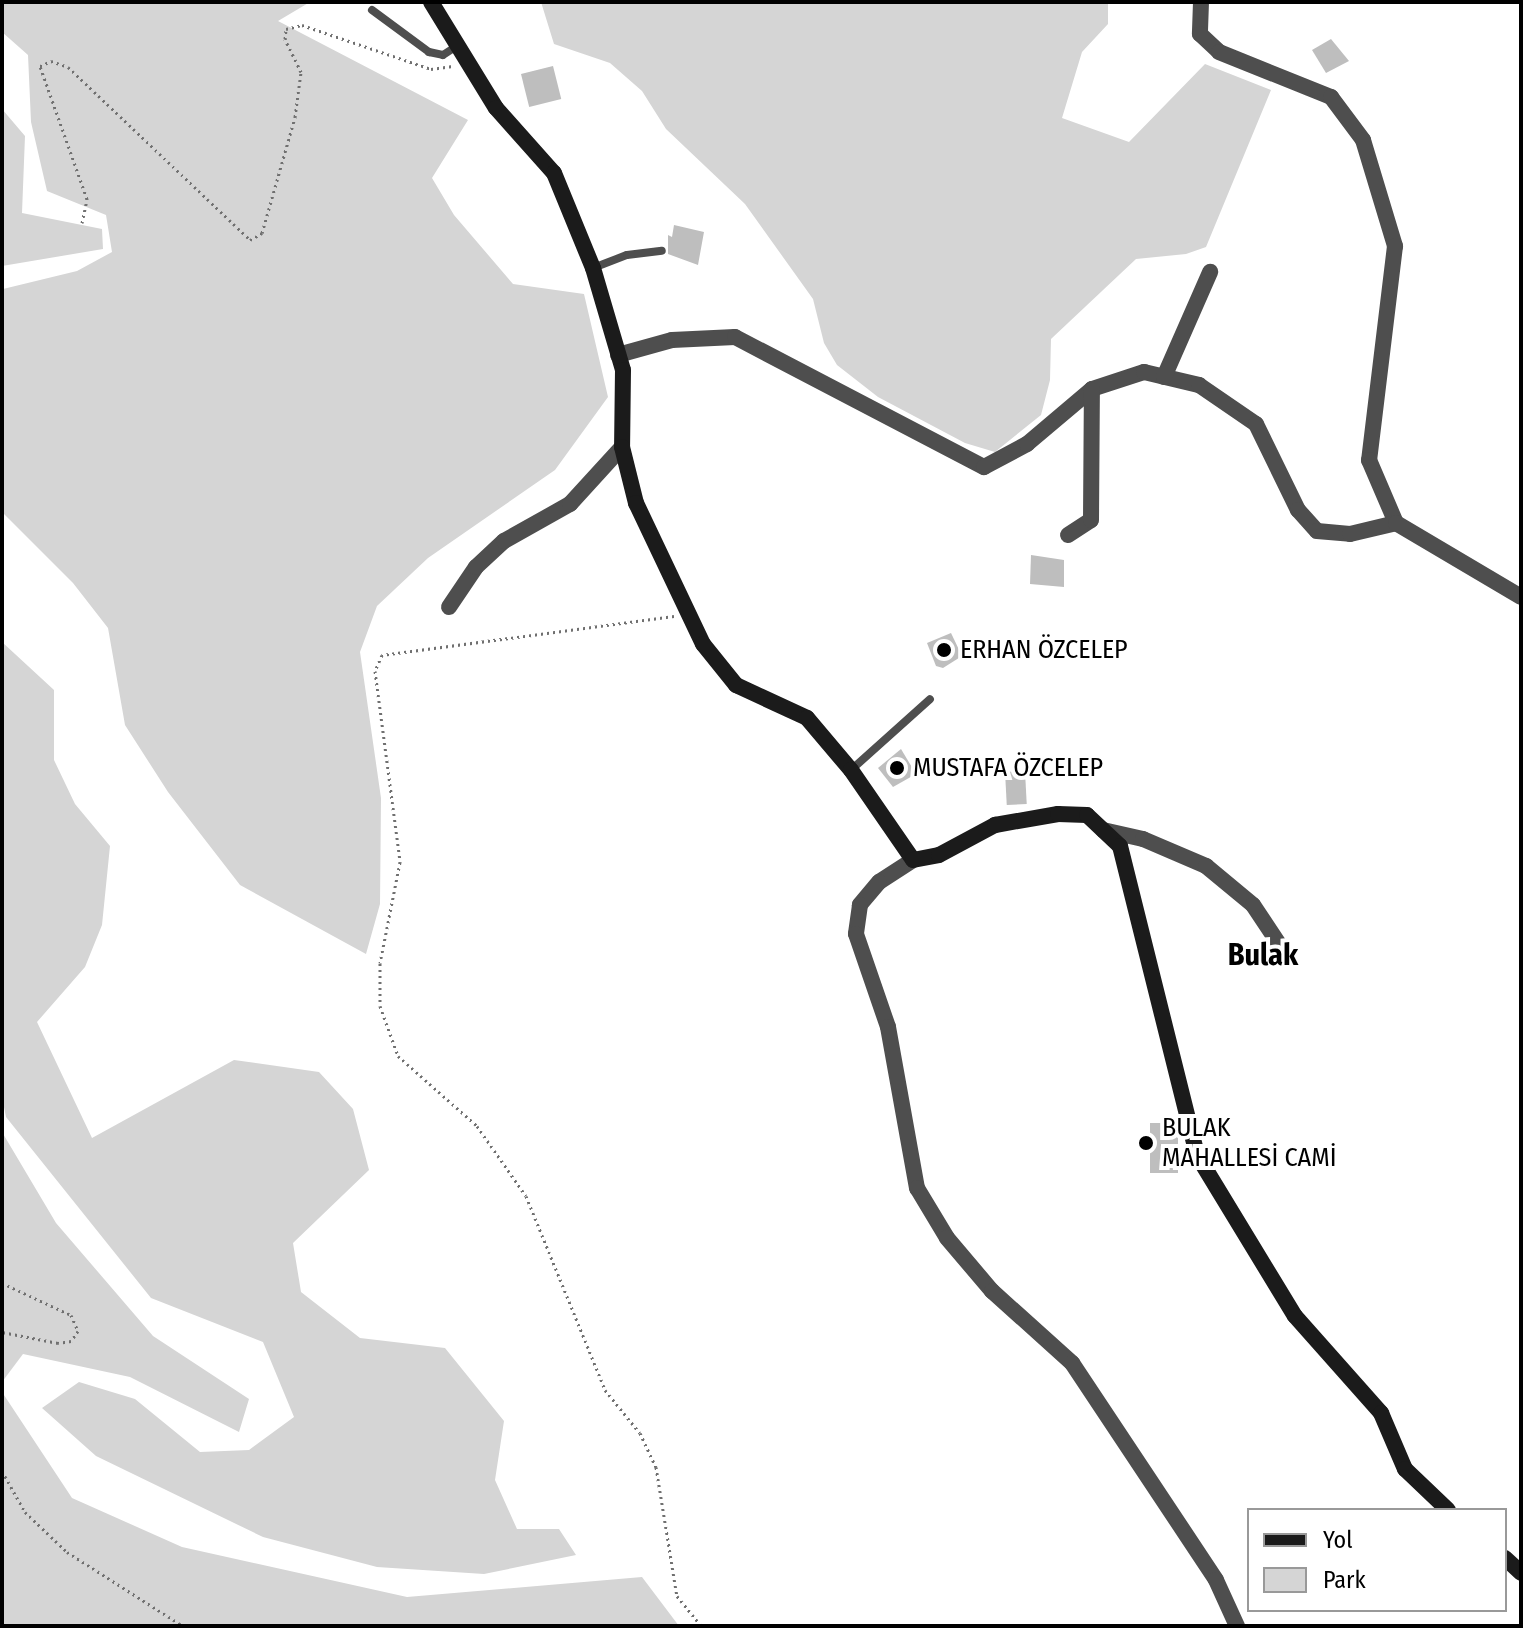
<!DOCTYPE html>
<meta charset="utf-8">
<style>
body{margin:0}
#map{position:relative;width:1523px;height:1628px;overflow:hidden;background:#fff;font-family:"Fira Sans Condensed",sans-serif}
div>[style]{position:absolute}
.green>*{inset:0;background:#d5d5d5}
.building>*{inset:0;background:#bebebe;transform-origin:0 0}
.path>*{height:3px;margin-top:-1.5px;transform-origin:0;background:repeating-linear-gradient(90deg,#707070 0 2px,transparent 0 6px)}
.lane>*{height:8px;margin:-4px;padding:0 4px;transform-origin:4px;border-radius:4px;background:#4e4e4e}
.street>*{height:16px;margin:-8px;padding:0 8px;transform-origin:8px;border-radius:8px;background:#4e4e4e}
.secondary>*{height:16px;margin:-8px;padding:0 8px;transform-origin:8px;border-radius:8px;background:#1b1b1b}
.dots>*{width:22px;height:22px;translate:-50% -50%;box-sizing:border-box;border:4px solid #fff;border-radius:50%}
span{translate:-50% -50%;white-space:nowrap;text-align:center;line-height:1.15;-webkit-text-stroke:8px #fff;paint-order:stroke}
.poi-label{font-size:26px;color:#000}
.left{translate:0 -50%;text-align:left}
.quarter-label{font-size:30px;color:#000;font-weight:700}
.frame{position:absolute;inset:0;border:4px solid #000;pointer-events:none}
.legend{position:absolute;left:1247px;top:1508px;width:260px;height:104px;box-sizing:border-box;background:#fff;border:2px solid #999;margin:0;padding:10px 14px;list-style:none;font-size:24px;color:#000}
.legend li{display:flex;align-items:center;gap:16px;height:40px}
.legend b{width:40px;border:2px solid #999}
</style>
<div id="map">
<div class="green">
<i style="clip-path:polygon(2px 2px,310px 2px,278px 21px,468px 120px,432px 178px,454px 215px,513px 284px,584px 294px,608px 397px,555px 470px,428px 558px,377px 606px,360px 652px,381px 798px,380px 904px,366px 954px,240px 885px,168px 792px,125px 725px,108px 628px,73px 583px,2px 512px,3px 289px,77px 271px,112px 252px,106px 215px,47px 191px,31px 122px,28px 55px,2px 32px)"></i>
<i style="clip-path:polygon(541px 2px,1108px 2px,1108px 24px,1082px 52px,1062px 118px,1129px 142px,1205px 64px,1271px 90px,1206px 247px,1186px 254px,1136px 259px,1051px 339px,1050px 380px,1041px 415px,995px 452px,965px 443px,878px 397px,837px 365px,824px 343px,813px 299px,745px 204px,666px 129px,642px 91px,610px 63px,554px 44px)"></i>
<i style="clip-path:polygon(2px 109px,25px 136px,22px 213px,102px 229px,103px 249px,2px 266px)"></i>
<i style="clip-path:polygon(2px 642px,54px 690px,54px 760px,75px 804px,110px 846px,102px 925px,85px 967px,37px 1022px,92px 1138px,234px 1060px,319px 1072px,353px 1109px,369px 1170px,293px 1243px,301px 1292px,360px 1338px,445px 1348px,504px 1421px,495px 1480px,517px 1529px,559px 1529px,576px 1555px,484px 1574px,377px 1567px,263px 1537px,96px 1456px,42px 1408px,79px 1382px,135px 1399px,200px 1452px,249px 1450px,294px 1417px,263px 1342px,151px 1298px,6px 1117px,2px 1097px)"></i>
<i style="clip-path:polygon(2px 1132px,56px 1223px,153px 1336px,249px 1399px,239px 1432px,130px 1377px,23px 1354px,2px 1382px)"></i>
<i style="clip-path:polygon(2px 1392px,72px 1498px,182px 1547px,407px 1597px,642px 1577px,679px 1626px,2px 1626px)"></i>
</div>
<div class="building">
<i style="clip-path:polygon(1331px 39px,1349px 61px,1326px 73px,1312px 50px)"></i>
<i style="left:553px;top:66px;width:34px;height:33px;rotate:76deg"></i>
<i style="clip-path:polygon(674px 225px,704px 232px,698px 265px,668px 254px,668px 235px,672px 237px)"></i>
<i style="clip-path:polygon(1031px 555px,1064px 560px,1064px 587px,1030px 584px)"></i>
<i style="clip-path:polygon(951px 633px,962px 656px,943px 668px,936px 666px,927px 643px)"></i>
<i style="clip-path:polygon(901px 749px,916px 774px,893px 787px,878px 768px)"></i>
<i style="left:1025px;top:771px;width:33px;height:20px;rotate:87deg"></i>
<i style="left:1150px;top:1123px;width:28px;height:50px"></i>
</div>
<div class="path">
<i style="left:82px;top:223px;width:25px;rotate:-78deg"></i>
<i style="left:87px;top:199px;width:141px;rotate:-109.5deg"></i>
<i style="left:40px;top:66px;width:12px;rotate:-24deg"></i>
<i style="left:51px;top:61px;width:18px;rotate:19deg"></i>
<i style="left:68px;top:67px;width:251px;rotate:43.5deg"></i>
<i style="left:250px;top:240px;width:14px;rotate:-30deg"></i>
<i style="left:262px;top:233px;width:121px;rotate:-74.1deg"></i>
<i style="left:295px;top:117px;width:45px;rotate:-82.4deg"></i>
<i style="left:301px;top:72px;width:37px;rotate:-116deg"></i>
<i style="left:285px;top:39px;width:10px;rotate:-84deg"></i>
<i style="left:286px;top:29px;width:16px;rotate:-14deg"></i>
<i style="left:302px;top:25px;width:136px;rotate:18.8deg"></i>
<i style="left:431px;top:69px;width:22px;rotate:-8deg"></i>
<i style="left:674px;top:616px;width:295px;rotate:172.4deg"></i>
<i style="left:382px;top:655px;width:17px;rotate:114deg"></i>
<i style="left:375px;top:671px;width:193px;rotate:82.5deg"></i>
<i style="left:400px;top:862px;width:103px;rotate:101.2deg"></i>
<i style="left:380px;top:963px;width:43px;rotate:90deg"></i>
<i style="left:380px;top:1006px;width:53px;rotate:70.2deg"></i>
<i style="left:398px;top:1056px;width:106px;rotate:41.5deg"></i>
<i style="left:477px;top:1126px;width:85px;rotate:55deg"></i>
<i style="left:526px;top:1196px;width:209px;rotate:67.8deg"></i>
<i style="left:605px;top:1390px;width:55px;rotate:50.9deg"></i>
<i style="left:640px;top:1433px;width:38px;rotate:65deg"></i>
<i style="left:656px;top:1467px;width:131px;rotate:80.8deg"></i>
<i style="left:677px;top:1596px;width:38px;rotate:51deg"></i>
<i style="left:2px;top:1283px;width:76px;rotate:24.9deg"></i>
<i style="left:71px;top:1315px;width:17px;rotate:66deg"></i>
<i style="left:78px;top:1331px;width:12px;rotate:125deg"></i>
<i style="left:71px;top:1341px;width:13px;rotate:171deg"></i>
<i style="left:58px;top:1343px;width:57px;rotate:-168.9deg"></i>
<i style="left:2px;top:1471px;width:47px;rotate:60.7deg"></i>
<i style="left:25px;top:1512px;width:58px;rotate:43.6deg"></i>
<i style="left:67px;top:1552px;width:138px;rotate:32.5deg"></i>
</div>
<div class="lane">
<i style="left:372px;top:10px;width:71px;rotate:36.4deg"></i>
<i style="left:429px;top:52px;width:14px;rotate:12deg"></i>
<i style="left:443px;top:55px;width:17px;rotate:-33deg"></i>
<i style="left:593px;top:268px;width:36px;rotate:-21deg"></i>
<i style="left:627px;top:255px;width:35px;rotate:-7deg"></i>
<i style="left:851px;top:770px;width:106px;rotate:-41.9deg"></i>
</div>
<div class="street">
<i style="left:1201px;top:2px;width:32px;rotate:92deg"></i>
<i style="left:1200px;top:34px;width:26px;rotate:43deg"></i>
<i style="left:1219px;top:52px;width:121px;rotate:21.9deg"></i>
<i style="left:1331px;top:97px;width:54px;rotate:53.3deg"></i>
<i style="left:1363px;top:140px;width:111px;rotate:73.2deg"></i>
<i style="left:1395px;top:246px;width:216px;rotate:96.9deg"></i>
<i style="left:1369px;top:460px;width:69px;rotate:66.8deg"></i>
<i style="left:618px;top:355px;width:56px;rotate:-15.5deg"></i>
<i style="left:672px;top:340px;width:63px;rotate:-2.7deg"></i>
<i style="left:735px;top:337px;width:281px;rotate:27.6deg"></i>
<i style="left:984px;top:467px;width:49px;rotate:-28.1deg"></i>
<i style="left:1027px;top:444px;width:85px;rotate:-40.2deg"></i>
<i style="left:1092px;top:389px;width:55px;rotate:-18.1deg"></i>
<i style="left:1144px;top:372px;width:57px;rotate:13.3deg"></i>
<i style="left:1199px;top:385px;width:69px;rotate:34.4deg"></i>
<i style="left:1256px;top:424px;width:96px;rotate:64deg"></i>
<i style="left:1298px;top:510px;width:28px;rotate:48deg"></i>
<i style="left:1317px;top:531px;width:33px;rotate:5deg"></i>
<i style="left:1350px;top:534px;width:47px;rotate:-13.4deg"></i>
<i style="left:1396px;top:523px;width:145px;rotate:30.6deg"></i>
<i style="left:1164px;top:377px;width:115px;rotate:-66.3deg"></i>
<i style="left:1068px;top:535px;width:27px;rotate:-33deg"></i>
<i style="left:1091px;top:520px;width:131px;rotate:-89.6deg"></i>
<i style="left:449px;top:607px;width:48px;rotate:-56deg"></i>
<i style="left:476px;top:567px;width:38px;rotate:-43deg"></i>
<i style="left:504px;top:541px;width:76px;rotate:-29.3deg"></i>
<i style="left:570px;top:504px;width:77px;rotate:-47.6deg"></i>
<i style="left:1103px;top:830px;width:41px;rotate:12.7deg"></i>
<i style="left:1143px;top:839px;width:69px;rotate:23.2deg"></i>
<i style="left:1206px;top:866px;width:61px;rotate:39.7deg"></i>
<i style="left:1253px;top:905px;width:50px;rotate:56.3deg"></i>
<i style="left:913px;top:860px;width:40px;rotate:147.1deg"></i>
<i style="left:879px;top:882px;width:30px;rotate:130deg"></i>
<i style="left:860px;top:905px;width:29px;rotate:98deg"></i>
<i style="left:856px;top:934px;width:98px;rotate:71deg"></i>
<i style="left:888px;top:1027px;width:164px;rotate:79.8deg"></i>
<i style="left:917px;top:1188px;width:58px;rotate:59deg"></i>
<i style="left:947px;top:1238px;width:70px;rotate:49.7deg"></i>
<i style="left:992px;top:1291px;width:108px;rotate:42deg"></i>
<i style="left:1072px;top:1363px;width:260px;rotate:56.4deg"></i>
<i style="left:1216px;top:1580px;width:51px;rotate:65.5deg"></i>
</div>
<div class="secondary">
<i style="left:431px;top:2px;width:124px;rotate:58.5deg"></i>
<i style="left:496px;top:108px;width:87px;rotate:48.3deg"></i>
<i style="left:554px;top:173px;width:103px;rotate:67.7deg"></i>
<i style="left:593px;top:268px;width:106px;rotate:73.6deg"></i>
<i style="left:623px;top:370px;width:77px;rotate:90.7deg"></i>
<i style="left:622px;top:447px;width:58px;rotate:76deg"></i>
<i style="left:636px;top:503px;width:156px;rotate:64.6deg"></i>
<i style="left:703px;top:644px;width:53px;rotate:51.2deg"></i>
<i style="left:736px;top:685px;width:78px;rotate:24.9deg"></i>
<i style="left:807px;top:718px;width:68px;rotate:49.8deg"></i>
<i style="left:851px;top:770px;width:109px;rotate:55.4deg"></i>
<i style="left:913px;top:860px;width:26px;rotate:-11deg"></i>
<i style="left:939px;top:855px;width:64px;rotate:-28.2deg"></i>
<i style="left:995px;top:825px;width:64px;rotate:-9.9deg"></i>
<i style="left:1058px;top:814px;width:29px;rotate:2deg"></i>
<i style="left:1087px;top:815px;width:45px;rotate:43.2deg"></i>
<i style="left:1120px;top:846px;width:318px;rotate:76deg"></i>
<i style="left:1197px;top:1155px;width:188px;rotate:58.7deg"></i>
<i style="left:1295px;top:1316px;width:130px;rotate:48.4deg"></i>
<i style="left:1381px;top:1413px;width:61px;rotate:66.8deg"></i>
<i style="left:1405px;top:1469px;width:59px;rotate:43.6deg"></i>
<i style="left:1505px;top:1558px;width:22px;rotate:43deg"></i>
</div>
<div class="dots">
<i style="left:944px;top:650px;background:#000"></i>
<i style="left:897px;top:768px;background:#000"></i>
<i style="left:1146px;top:1143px;background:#000"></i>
</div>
<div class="poi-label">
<span class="left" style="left:960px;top:650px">ERHAN ÖZCELEP</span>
<span class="left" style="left:913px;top:768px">MUSTAFA ÖZCELEP</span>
<span class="left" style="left:1162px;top:1143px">BULAK<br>MAHALLESİ CAMİ</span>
</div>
<div class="quarter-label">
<span style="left:1263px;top:955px">Bulak</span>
</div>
<div class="frame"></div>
<ul class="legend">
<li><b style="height:10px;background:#1b1b1b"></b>Yol</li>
<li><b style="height:22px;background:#d5d5d5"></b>Park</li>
</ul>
</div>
